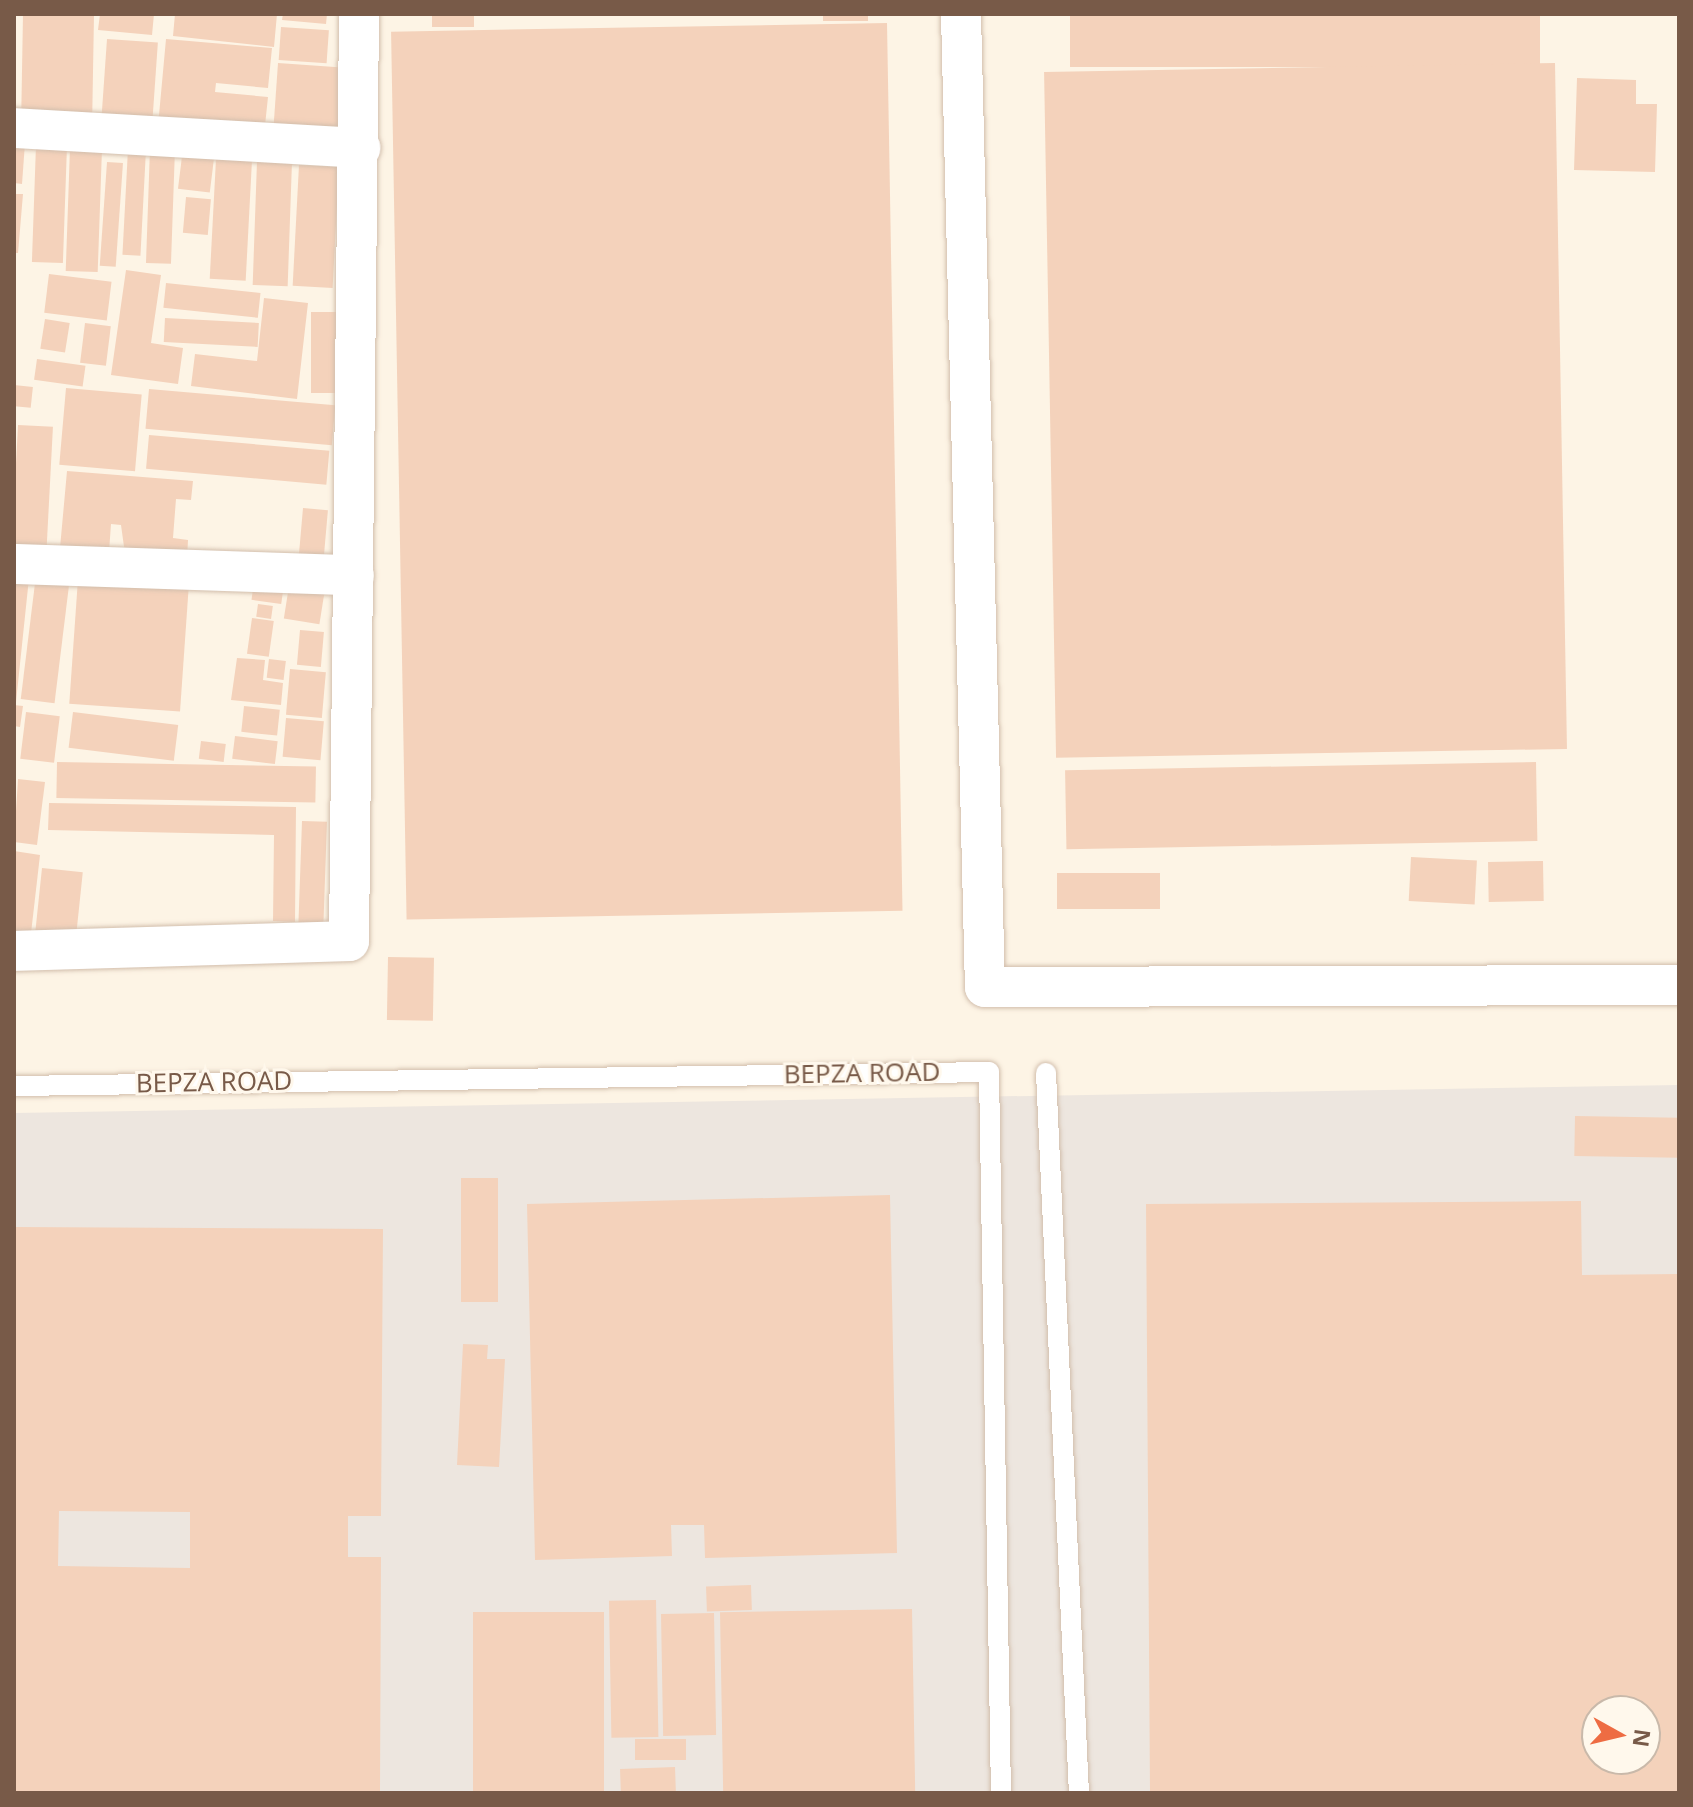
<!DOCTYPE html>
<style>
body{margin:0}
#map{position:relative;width:1693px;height:1807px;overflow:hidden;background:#fdf4e5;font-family:"Open Sans",sans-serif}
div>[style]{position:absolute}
.industrial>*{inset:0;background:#ede6df}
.building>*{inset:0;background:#f4d2bb;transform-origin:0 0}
.roads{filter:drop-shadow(0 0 2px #d2beac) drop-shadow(0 0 2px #d2beac)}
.service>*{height:20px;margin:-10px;padding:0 10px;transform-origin:10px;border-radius:10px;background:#fff}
.minor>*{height:40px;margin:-20px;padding:0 20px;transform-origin:20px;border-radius:20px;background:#fff}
span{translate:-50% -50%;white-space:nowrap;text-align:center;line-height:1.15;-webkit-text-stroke:6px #fff8ec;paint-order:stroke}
.street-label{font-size:26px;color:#785a48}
.frame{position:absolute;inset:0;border:16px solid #785a48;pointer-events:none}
.north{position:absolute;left:1581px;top:1695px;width:80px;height:80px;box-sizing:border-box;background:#fff8ec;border:2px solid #c9b9aa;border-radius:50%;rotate:98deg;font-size:22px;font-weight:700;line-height:32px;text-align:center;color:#785a48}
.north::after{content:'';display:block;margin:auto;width:28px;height:36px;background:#ee6c43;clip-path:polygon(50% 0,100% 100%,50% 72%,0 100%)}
</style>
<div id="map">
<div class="industrial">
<i style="clip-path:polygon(evenodd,1679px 1085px,1679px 1793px,14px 1793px,14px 1113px,1679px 1085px,1597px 1711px,1645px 1711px,1645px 1759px,1597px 1759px,1597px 1711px)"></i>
</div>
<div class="building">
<i style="left:23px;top:14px;width:71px;height:100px;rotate:1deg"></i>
<i style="clip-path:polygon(100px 14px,154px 14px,152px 35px,98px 30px)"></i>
<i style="clip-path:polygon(175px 14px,277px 14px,274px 47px,173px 36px)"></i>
<i style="clip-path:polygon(283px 14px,327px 14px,326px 24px,282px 20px)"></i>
<i style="left:432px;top:14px;width:42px;height:13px"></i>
<i style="left:823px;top:14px;width:45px;height:7px"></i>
<i style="left:1070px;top:14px;width:470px;height:53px"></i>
<i style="left:887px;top:23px;width:888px;height:496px;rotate:89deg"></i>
<i style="left:281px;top:27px;width:48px;height:33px;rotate:4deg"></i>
<i style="left:107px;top:39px;width:51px;height:77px;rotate:4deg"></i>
<i style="clip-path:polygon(166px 39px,272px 48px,268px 88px,216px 83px,215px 92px,268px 97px,264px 135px,158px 126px)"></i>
<i style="left:278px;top:63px;width:64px;height:64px;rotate:4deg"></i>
<i style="left:1555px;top:63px;width:686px;height:511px;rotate:89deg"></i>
<i style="clip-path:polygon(1577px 78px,1636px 80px,1636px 104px,1657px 104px,1655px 172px,1574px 170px)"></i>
<i style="clip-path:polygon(14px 142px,25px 143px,22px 184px,14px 183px)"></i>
<i style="left:36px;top:145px;width:31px;height:117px;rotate:2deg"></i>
<i style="left:70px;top:148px;width:32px;height:123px;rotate:2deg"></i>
<i style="left:150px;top:148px;width:25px;height:115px;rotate:2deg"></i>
<i style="left:183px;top:148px;width:32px;height:41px;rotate:7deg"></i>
<i style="left:128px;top:149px;width:18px;height:106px;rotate:3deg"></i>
<i style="left:216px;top:159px;width:36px;height:120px;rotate:3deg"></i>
<i style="left:257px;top:161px;width:35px;height:124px;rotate:2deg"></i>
<i style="left:107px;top:162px;width:16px;height:104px;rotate:4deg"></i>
<i style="left:299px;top:165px;width:40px;height:121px;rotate:3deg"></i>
<i style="clip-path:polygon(14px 194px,23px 194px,18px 253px,14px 253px)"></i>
<i style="left:186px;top:197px;width:25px;height:36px;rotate:5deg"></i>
<i style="clip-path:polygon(126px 270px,161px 275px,151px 343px,183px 348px,178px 384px,111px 375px)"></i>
<i style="left:49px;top:274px;width:63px;height:39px;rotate:7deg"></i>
<i style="left:166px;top:283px;width:95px;height:25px;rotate:6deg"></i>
<i style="clip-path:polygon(264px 298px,308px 303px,297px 399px,191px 386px,195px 354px,257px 361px)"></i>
<i style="left:311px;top:312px;width:27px;height:81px"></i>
<i style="left:165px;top:318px;width:94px;height:24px;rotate:3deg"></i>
<i style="left:45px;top:319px;width:25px;height:30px;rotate:9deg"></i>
<i style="left:85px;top:323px;width:26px;height:40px;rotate:7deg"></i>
<i style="left:37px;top:359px;width:49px;height:21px;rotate:8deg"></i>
<i style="left:14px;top:385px;width:19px;height:21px;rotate:6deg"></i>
<i style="left:66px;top:388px;width:76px;height:77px;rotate:5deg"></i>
<i style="left:149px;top:389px;width:187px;height:40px;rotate:5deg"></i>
<i style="left:18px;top:425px;width:35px;height:127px;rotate:3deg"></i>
<i style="left:149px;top:435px;width:181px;height:34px;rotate:5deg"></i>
<i style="clip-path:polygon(67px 471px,193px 481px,191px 500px,176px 499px,173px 538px,188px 540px,187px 559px,125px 554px,121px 525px,111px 524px,109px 552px,60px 548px)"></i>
<i style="left:303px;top:508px;width:25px;height:58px;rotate:5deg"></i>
<i style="left:36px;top:575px;width:34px;height:125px;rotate:7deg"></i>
<i style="clip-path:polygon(14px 576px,29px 578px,16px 702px,14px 702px)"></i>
<i style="left:78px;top:579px;width:111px;height:125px;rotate:4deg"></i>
<i style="left:254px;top:582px;width:30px;height:18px;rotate:8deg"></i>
<i style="left:289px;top:586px;width:36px;height:33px;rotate:9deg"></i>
<i style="left:258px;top:604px;width:15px;height:13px;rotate:8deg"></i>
<i style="left:252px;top:618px;width:22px;height:36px;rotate:8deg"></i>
<i style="left:300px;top:630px;width:24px;height:35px;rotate:5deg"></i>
<i style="clip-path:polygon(237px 658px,265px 660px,263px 680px,283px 683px,281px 705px,231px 700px)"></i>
<i style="left:269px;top:659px;width:17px;height:19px;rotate:7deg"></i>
<i style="left:290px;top:669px;width:36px;height:46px;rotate:5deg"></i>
<i style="clip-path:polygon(14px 705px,23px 706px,20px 727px,14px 726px)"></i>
<i style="left:244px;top:706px;width:36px;height:26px;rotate:6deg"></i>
<i style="left:26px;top:712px;width:34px;height:47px;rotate:7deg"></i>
<i style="left:73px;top:712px;width:106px;height:36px;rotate:7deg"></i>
<i style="left:286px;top:718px;width:38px;height:39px;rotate:5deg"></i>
<i style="left:235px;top:736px;width:43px;height:23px;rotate:7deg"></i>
<i style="left:201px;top:741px;width:25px;height:18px;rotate:7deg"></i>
<i style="left:57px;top:762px;width:259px;height:36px;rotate:1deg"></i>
<i style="left:1536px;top:762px;width:79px;height:471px;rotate:89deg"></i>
<i style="clip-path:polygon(18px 779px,45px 782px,37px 845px,14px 842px)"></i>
<i style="clip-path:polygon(49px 803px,296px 807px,295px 922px,273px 921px,274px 835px,48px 830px)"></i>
<i style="left:302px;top:821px;width:25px;height:102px;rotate:2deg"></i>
<i style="clip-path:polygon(14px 851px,40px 855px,30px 942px,14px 940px)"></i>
<i style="left:1411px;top:857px;width:66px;height:44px;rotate:3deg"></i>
<i style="left:1543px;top:861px;width:40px;height:55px;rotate:89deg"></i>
<i style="left:42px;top:868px;width:41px;height:66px;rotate:6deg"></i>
<i style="left:1057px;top:873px;width:103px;height:36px"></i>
<i style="left:388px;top:957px;width:46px;height:63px;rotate:1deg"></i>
<i style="left:1575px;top:1116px;width:104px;height:40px;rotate:1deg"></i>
<i style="left:461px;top:1178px;width:37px;height:124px"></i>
<i style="clip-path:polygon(890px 1195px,897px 1553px,705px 1558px,704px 1525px,671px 1525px,672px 1556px,535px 1560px,527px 1204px)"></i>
<i style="clip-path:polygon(evenodd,1581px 1201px,1582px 1275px,1679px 1274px,1679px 1793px,1150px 1793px,1146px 1204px,1581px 1201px,1597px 1711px,1645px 1711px,1645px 1759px,1597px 1759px,1597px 1711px)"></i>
<i style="clip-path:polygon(evenodd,14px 1227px,383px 1229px,381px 1516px,348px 1516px,348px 1557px,381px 1557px,380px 1793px,14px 1793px,14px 1227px,59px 1511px,190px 1512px,190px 1568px,58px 1566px,59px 1511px)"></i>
<i style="clip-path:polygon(463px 1344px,488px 1345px,487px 1359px,505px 1359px,499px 1467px,457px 1465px)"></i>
<i style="left:751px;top:1585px;width:25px;height:45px;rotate:88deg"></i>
<i style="left:656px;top:1600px;width:137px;height:47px;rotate:89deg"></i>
<i style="left:912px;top:1609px;width:184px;height:192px;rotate:89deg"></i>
<i style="left:473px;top:1612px;width:131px;height:181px"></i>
<i style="left:714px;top:1613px;width:122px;height:53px;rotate:89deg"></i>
<i style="left:686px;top:1739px;width:21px;height:51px;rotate:90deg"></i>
<i style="left:675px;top:1767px;width:26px;height:55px;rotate:88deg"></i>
</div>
<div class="roads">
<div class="service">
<i style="left:1046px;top:1073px;width:721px;rotate:87.38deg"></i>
<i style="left:14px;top:1086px;width:975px;rotate:-0.82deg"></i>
<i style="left:989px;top:1072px;width:721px;rotate:89.05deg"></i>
</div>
<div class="minor">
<i style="left:961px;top:14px;width:973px;rotate:88.59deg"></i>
<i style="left:985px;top:987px;width:694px;rotate:-0.17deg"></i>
<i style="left:14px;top:128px;width:347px;rotate:3.3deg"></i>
<i style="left:14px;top:564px;width:340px;rotate:1.9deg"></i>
<i style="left:14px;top:951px;width:335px;rotate:-1.7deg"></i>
<i style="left:349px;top:941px;width:927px;rotate:-89.38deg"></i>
</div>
</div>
<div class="street-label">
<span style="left:862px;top:1073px;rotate:-1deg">BEPZA ROAD</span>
<span style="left:214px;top:1082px;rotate:-1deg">BEPZA ROAD</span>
</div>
<div class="frame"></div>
<div class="north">N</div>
</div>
